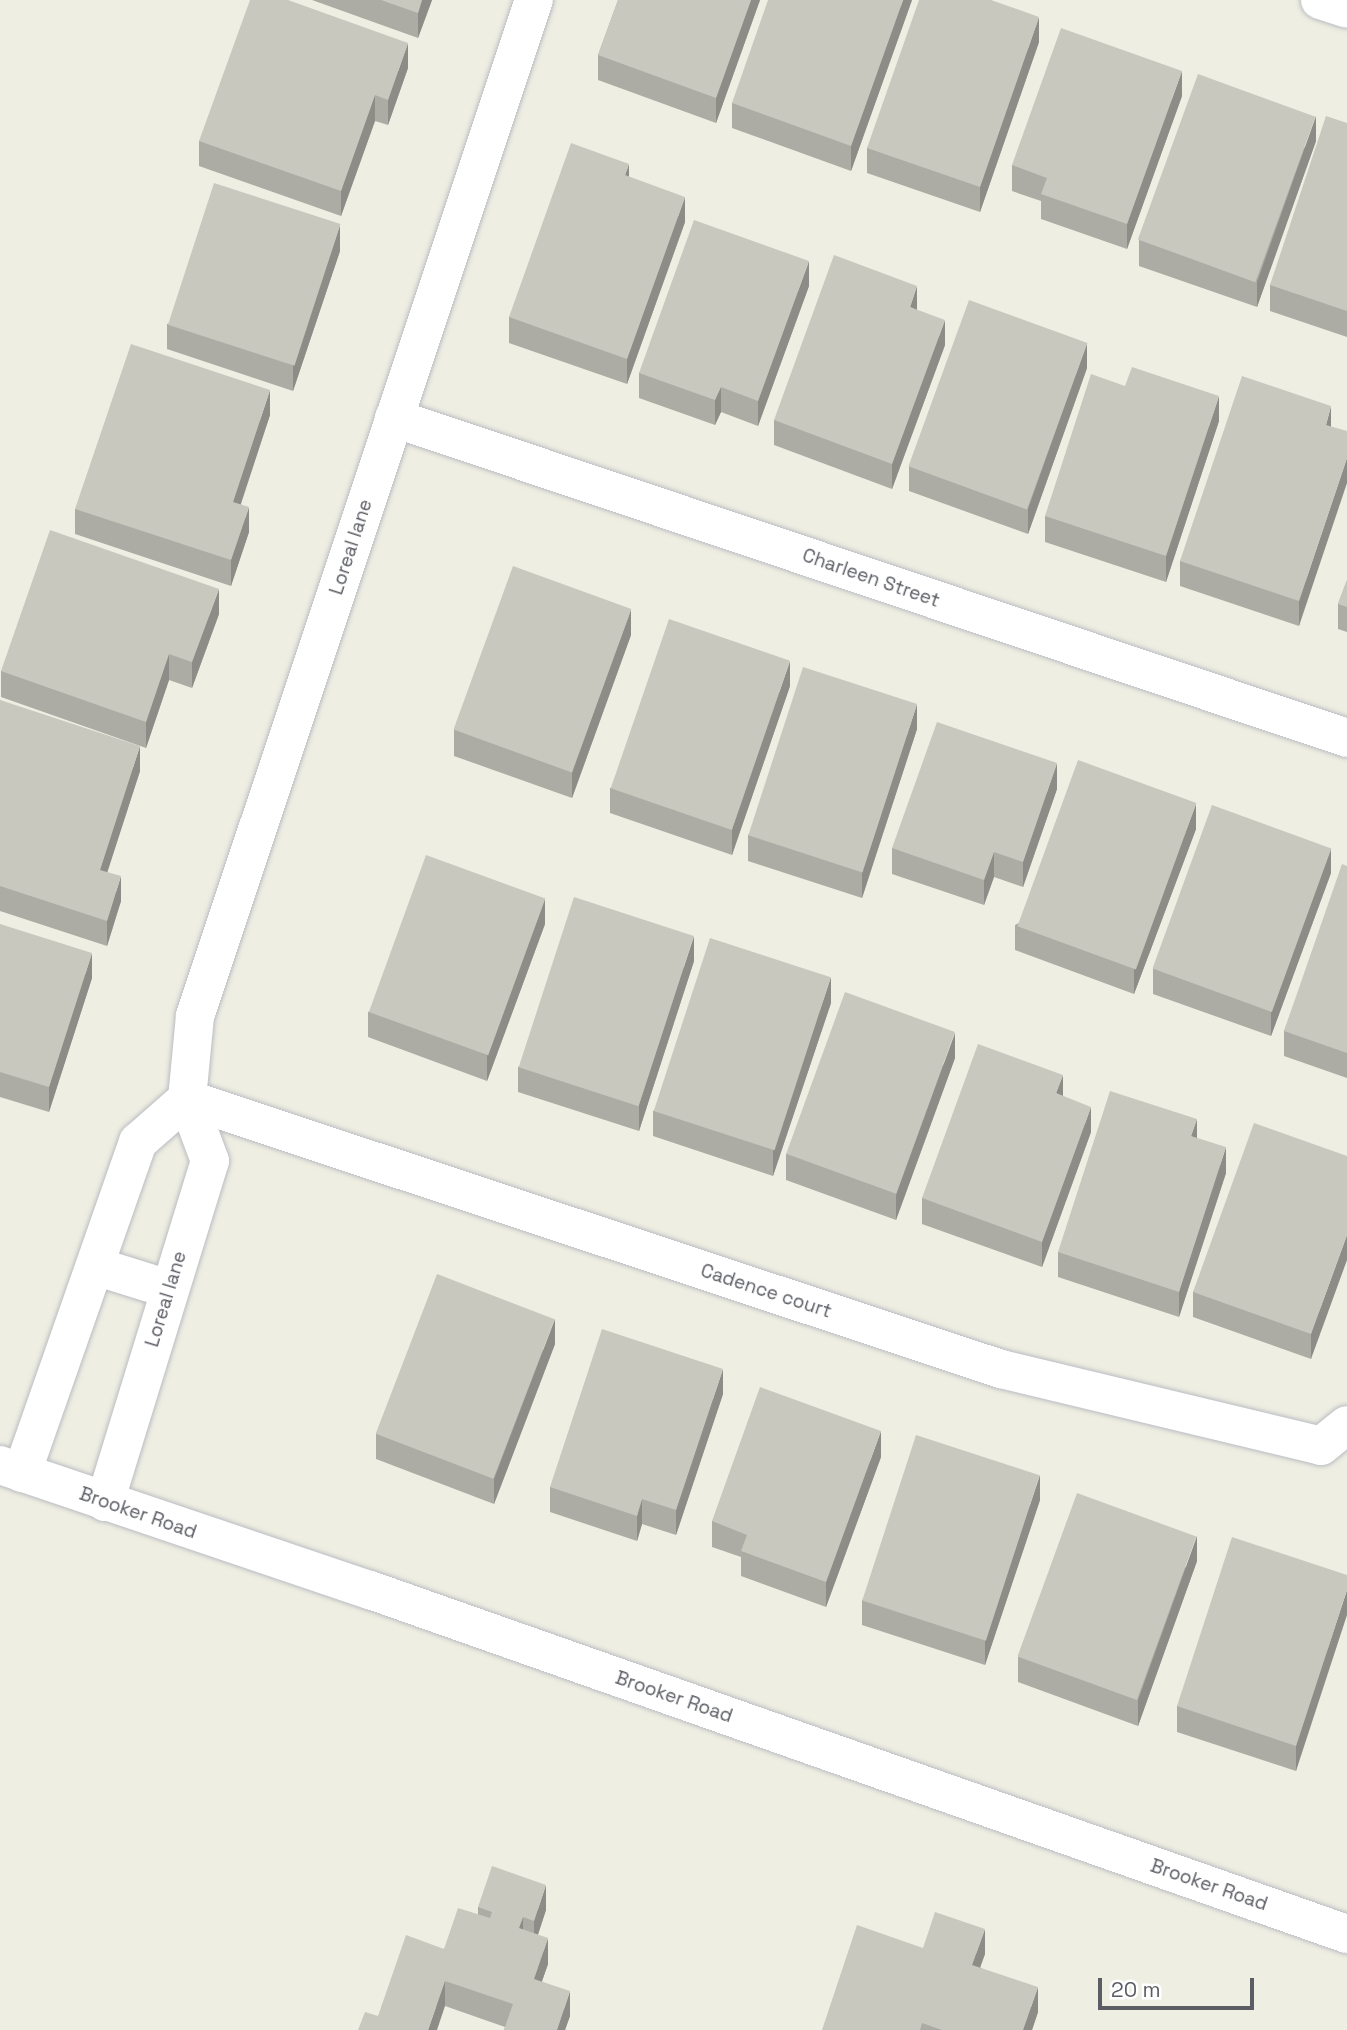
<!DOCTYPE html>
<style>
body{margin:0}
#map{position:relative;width:1347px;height:2030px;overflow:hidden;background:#eeeee2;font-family:"Space Grotesk",sans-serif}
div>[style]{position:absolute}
.roads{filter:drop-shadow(0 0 2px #babcc2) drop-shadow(0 0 2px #babcc2)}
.minor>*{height:38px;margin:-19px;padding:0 19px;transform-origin:19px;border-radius:19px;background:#fff}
.wall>*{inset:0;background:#adaca4}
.shaded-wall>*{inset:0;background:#8d8c86}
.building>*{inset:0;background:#c9c8bf;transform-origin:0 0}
span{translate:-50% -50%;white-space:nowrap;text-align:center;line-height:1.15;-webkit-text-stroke:6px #fff;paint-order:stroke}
.street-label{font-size:19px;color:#5b5d64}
.scale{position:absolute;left:1098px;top:1978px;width:156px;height:32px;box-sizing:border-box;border:4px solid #5b5d64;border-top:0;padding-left:9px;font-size:21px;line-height:24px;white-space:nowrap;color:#5b5d64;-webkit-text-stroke:5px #fff;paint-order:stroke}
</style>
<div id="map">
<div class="roads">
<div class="minor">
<i style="left:1320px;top:0;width:28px;rotate:18deg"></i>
<i style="left:394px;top:418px;width:1005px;rotate:18.56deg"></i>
<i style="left:187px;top:1099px;width:858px;rotate:18.35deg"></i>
<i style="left:1001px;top:1369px;width:329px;rotate:13.5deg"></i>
<i style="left:1321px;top:1446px;width:33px;rotate:-39deg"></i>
<i style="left:95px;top:1266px;width:77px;rotate:17.3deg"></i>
<i style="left:0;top:1465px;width:391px;rotate:18.7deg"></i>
<i style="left:370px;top:1590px;width:1036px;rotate:19.4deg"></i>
<i style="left:22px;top:1473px;width:351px;rotate:-70.7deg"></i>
<i style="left:138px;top:1142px;width:65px;rotate:-41.3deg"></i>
<i style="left:105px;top:1502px;width:357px;rotate:-72.9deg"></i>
<i style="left:210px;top:1161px;width:66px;rotate:-110.4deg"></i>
<i style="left:187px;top:1099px;width:83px;rotate:-84.5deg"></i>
<i style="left:195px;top:1016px;width:1071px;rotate:-71.55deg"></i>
</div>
</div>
<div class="wall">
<i style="clip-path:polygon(312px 0,432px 0,418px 38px)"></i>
<i style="clip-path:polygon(618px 0,760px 0,716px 123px,598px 80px,598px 55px)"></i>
<i style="clip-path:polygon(912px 0,851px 171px,732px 128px,732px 103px)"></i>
<i style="clip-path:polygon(1039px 42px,980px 212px,867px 173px,867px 148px)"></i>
<i style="clip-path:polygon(408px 68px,388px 125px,375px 121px,341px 216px,199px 166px,199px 141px)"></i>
<i style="clip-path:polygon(1182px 96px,1127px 249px,1041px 219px,1041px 201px,1012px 191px,1012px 165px)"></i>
<i style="clip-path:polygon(1347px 123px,1347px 337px,1270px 311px,1270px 285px)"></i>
<i style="clip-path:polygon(1316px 141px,1257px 307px,1139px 266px,1139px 240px)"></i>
<i style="clip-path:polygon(629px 177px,685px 222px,627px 384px,509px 343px,509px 317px)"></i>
<i style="clip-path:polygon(340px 251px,293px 391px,167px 349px,167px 324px)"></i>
<i style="clip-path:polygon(809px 286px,758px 426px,721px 412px,715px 425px,639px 398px,639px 373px)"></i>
<i style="clip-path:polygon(917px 310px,945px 345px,892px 489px,774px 445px,774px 420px)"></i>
<i style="clip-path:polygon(1087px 368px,1028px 534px,909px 491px,909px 466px)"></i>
<i style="clip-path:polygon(270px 415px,241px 504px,249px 532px,231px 586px,75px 534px,75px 509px)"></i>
<i style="clip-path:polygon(1219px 421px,1166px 582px,1045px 542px,1045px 516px)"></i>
<i style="clip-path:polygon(1331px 426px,1299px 626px,1180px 586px,1180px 561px)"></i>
<i style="clip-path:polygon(1347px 580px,1347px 632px,1338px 629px,1338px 604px)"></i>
<i style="clip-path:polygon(219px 614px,192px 688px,169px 680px,146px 748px,1px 697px,1px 671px)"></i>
<i style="clip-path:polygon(631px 635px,572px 798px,454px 756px,454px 730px)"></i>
<i style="clip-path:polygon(790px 686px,732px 855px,610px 813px,610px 788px)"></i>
<i style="clip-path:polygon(0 700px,140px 771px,107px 872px,121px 901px,107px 946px,0 911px)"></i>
<i style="clip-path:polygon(917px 729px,862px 898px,748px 861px,748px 835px)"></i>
<i style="clip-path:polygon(1057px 789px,1023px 887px,994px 877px,984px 905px,892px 874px,892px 848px)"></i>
<i style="clip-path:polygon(1196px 829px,1134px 994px,1015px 950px,1015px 925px)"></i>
<i style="clip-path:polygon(1347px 866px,1347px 1078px,1284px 1056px,1284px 1031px)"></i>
<i style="clip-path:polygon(1331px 873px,1271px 1036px,1153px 994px,1153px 969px)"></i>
<i style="clip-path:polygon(0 924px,92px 978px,49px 1112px,0 1097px)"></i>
<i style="clip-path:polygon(545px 924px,487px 1081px,368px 1037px,368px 1012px)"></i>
<i style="clip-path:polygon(694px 961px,639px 1131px,518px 1092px,518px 1067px)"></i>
<i style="clip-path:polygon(831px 1003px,773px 1176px,653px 1136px,653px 1111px)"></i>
<i style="clip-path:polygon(955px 1058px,896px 1220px,786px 1180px,786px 1154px)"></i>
<i style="clip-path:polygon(1063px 1096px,1091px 1132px,1042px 1267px,922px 1224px,922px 1198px)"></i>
<i style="clip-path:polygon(1197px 1138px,1226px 1173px,1179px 1317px,1058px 1277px,1058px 1252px)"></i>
<i style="clip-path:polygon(1347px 1156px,1311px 1359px,1193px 1317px,1193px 1292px)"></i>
<i style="clip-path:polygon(555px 1344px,494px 1504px,376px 1459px,376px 1434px)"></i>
<i style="clip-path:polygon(723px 1394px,676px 1535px,642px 1524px,637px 1541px,550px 1512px,550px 1487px)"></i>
<i style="clip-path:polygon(881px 1457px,826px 1607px,741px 1576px,741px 1557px,712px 1547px,712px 1521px)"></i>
<i style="clip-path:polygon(1040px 1500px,985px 1665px,862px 1625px,862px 1600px)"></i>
<i style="clip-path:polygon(1197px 1561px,1138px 1726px,1018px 1682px,1018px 1657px)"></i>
<i style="clip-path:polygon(1347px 1575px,1296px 1771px,1177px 1732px,1177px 1706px)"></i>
<i style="clip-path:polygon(478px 1907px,546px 1910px,538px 1935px,548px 1964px,542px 1981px,570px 2016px,565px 2030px,504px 2030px,505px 2027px,445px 2006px,378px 2016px,478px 1914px)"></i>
<i style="clip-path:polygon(923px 1948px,985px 1954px,980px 1967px,1038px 2012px,1032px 2030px,822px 2030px)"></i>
</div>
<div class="shaded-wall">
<i style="clip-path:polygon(422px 0,432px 0,418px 38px,418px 13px)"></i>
<i style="clip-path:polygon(751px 0,760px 0,716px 123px,716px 98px)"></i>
<i style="clip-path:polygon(903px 0,912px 0,851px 171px,851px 146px)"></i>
<i style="clip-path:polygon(1039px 17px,1039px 42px,980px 212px,980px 187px)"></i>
<i style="clip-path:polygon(408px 43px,408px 68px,388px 125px,388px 100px)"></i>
<i style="clip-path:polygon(1182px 71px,1182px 96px,1127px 249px,1127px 224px)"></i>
<i style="clip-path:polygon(375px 95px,375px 121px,341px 216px,341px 191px)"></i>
<i style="clip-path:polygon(1316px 116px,1316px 141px,1257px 307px,1257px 282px)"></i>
<i style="clip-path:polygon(629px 164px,629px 189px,625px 175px)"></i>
<i style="clip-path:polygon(685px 197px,685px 222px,627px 384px,627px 359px)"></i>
<i style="clip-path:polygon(340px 225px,340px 251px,293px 391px,293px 366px)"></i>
<i style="clip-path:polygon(809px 261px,809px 286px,758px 426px,758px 401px)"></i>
<i style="clip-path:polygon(917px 286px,917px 311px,910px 307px)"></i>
<i style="clip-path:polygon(945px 320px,945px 345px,892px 489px,892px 464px)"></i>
<i style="clip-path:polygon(1087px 343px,1087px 368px,1028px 534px,1028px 509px)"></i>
<i style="clip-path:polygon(721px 387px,721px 412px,715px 425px,715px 400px)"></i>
<i style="clip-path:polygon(270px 390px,270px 415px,233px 527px,233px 502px)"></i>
<i style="clip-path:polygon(1219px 396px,1219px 421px,1166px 582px,1166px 556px)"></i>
<i style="clip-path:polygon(1331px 406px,1331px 432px,1326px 425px)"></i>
<i style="clip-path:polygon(1347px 458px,1347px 483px,1299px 626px,1299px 601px)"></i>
<i style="clip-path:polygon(249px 507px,249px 532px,231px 586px,231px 560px)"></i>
<i style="clip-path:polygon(219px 589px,219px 614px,192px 688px,192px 662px)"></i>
<i style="clip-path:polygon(631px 609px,631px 635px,572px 798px,572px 773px)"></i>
<i style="clip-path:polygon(169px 654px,169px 680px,146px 748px,146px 722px)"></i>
<i style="clip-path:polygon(790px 661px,790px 686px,732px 855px,732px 830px)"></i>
<i style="clip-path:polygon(917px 704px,917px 729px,862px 898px,862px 873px)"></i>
<i style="clip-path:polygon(140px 746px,140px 771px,100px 895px,100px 870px)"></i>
<i style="clip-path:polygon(1057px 763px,1057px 789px,1023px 887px,1023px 862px)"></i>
<i style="clip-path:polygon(1196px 804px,1196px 829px,1134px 994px,1134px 969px)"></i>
<i style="clip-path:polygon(1331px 848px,1331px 873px,1271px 1036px,1271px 1011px)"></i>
<i style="clip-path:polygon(994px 852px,994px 877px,984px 905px,984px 880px)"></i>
<i style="clip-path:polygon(121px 876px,121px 901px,107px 946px,107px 921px)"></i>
<i style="clip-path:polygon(545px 898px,545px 924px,487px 1081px,487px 1056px)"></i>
<i style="clip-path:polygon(694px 936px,694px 961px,639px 1131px,639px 1105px)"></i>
<i style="clip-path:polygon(92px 953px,92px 978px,49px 1112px,49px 1087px)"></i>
<i style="clip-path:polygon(831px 977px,831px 1003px,773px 1176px,773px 1151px)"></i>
<i style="clip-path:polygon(955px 1033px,955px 1058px,896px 1220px,896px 1195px)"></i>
<i style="clip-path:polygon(1063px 1075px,1063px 1100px,1056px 1093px)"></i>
<i style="clip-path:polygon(1091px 1107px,1091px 1132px,1042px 1267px,1042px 1242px)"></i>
<i style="clip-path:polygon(1197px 1119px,1197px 1144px,1191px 1136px)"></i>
<i style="clip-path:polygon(1226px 1147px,1226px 1173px,1179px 1317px,1179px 1292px)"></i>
<i style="clip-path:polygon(1347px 1235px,1347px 1260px,1311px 1359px,1311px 1334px)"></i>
<i style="clip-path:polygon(555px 1319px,555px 1344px,494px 1504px,494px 1479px)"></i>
<i style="clip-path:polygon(723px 1369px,723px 1394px,676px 1535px,676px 1510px)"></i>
<i style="clip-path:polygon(881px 1431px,881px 1457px,826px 1607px,826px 1582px)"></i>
<i style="clip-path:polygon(1040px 1475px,1040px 1500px,985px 1665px,985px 1640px)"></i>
<i style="clip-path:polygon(642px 1499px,642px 1524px,637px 1541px,637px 1516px)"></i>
<i style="clip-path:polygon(1197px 1536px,1197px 1561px,1138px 1726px,1138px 1700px)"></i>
<i style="clip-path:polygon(1347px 1590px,1347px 1615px,1296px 1771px,1296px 1746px)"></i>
<i style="clip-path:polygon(546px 1885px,546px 1910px,534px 1946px,534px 1921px)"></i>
<i style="clip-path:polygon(523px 1917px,523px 1942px,519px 1928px)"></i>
<i style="clip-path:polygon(985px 1929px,985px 1954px,972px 1990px,972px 1965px)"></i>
<i style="clip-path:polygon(548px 1938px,548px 1964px,534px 2004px,534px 1979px)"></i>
<i style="clip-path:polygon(445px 1981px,445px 2006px,437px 2030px,428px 2030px)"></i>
<i style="clip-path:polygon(1038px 1987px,1038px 2012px,1032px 2030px,1023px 2030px)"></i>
<i style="clip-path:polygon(570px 1991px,570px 2016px,565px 2030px,557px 2030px)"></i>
</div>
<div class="building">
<i style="clip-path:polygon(250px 0,288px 0,408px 43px,388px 100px,375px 95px,341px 191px,199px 141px)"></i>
<i style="clip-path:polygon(381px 0,422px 0,418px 13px)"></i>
<i style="clip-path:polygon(618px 0,751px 0,716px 98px,598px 55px)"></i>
<i style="clip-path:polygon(768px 0,903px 0,851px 146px,732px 103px)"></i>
<i style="clip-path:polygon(919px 0,991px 0,1039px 17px,980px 187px,867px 148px)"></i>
<i style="clip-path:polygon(1061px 28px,1182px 71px,1127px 224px,1041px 194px,1047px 178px,1012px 165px)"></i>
<i style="left:1198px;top:74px;width:125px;height:176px;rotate:20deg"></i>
<i style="clip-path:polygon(1326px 116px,1347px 123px,1347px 311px,1270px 285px)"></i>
<i style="clip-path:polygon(571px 143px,629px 164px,625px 175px,685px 197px,627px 359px,509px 317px)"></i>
<i style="left:214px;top:183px;width:133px;height:149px;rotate:18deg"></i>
<i style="clip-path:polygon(694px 220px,809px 261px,758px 401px,721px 387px,715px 400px,639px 373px)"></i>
<i style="clip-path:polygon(834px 255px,917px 286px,910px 307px,945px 320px,892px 464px,774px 420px)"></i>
<i style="left:969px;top:300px;width:126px;height:177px;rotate:20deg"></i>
<i style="clip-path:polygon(131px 344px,270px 390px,233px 502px,249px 507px,231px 560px,75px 509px)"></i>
<i style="clip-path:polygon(1132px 367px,1219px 396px,1166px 556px,1045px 516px,1091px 374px,1125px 386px)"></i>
<i style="clip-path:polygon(1242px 376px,1331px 406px,1326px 425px,1347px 431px,1347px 458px,1299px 601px,1180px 561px)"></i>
<i style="clip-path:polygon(50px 530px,219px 589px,192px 662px,169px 654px,146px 722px,1px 671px)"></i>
<i style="left:513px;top:566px;width:126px;height:174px;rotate:20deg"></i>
<i style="clip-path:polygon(1347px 580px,1347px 607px,1338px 604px)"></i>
<i style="left:669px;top:619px;width:128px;height:179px;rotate:19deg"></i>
<i style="left:803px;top:667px;width:120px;height:177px;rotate:18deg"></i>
<i style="clip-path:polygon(0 700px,140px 746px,100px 870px,121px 876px,107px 921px,0 886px)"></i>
<i style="clip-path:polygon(937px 722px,1057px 763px,1023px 862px,994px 852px,984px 880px,892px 848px)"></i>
<i style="left:1078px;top:760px;width:126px;height:177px;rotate:20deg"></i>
<i style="left:1212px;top:805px;width:127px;height:174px;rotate:20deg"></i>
<i style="left:426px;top:855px;width:127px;height:167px;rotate:20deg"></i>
<i style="clip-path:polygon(1342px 864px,1347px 866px,1347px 1053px,1284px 1031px)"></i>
<i style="left:574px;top:897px;width:126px;height:179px;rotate:18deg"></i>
<i style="clip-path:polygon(0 924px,92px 953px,49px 1087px,0 1072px)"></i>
<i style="left:710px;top:938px;width:127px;height:182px;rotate:18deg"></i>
<i style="left:845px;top:992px;width:117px;height:172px;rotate:20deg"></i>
<i style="clip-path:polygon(978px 1044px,1063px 1075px,1056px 1093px,1091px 1107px,1042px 1242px,922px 1198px)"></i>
<i style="clip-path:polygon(1110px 1091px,1197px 1119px,1191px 1136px,1226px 1147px,1179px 1292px,1058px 1252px)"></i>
<i style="clip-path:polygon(1254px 1123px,1347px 1156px,1347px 1235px,1311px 1334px,1193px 1292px)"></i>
<i style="left:437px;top:1274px;width:126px;height:171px;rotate:21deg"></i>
<i style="clip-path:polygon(602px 1329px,723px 1369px,676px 1510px,642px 1499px,637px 1516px,550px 1487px)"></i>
<i style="clip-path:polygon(760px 1387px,881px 1431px,826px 1582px,741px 1551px,747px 1535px,712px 1521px)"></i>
<i style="left:916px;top:1435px;width:130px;height:174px;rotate:18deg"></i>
<i style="left:1077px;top:1493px;width:127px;height:174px;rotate:20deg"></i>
<i style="clip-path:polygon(1232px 1537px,1347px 1575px,1347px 1590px,1296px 1746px,1177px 1706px)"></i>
<i style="clip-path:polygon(492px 1866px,546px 1885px,534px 1921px,523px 1917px,519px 1928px,548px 1938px,534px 1979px,570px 1991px,557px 2030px,504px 2030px,513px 2004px,445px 1981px,428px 2030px,358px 2030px,365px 2012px,378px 2016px,406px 1935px,444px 1949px,458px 1908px,490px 1918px,492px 1912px,478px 1907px)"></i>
<i style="clip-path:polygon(935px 1912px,985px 1929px,972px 1965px,1038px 1987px,1023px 2030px,942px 2030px,922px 2023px,920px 2030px,822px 2030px,857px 1925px,923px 1948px)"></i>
</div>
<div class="street-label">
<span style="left:351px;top:547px;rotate:-72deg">Loreal lane</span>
<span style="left:871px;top:578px;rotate:19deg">Charleen Street</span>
<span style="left:766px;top:1291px;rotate:18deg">Cadence court</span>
<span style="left:166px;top:1299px;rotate:-73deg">Loreal lane</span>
<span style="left:138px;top:1513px;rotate:19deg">Brooker Road</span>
<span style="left:674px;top:1697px;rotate:19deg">Brooker Road</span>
<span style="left:1209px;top:1885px;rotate:19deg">Brooker Road</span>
</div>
<div class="scale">20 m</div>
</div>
